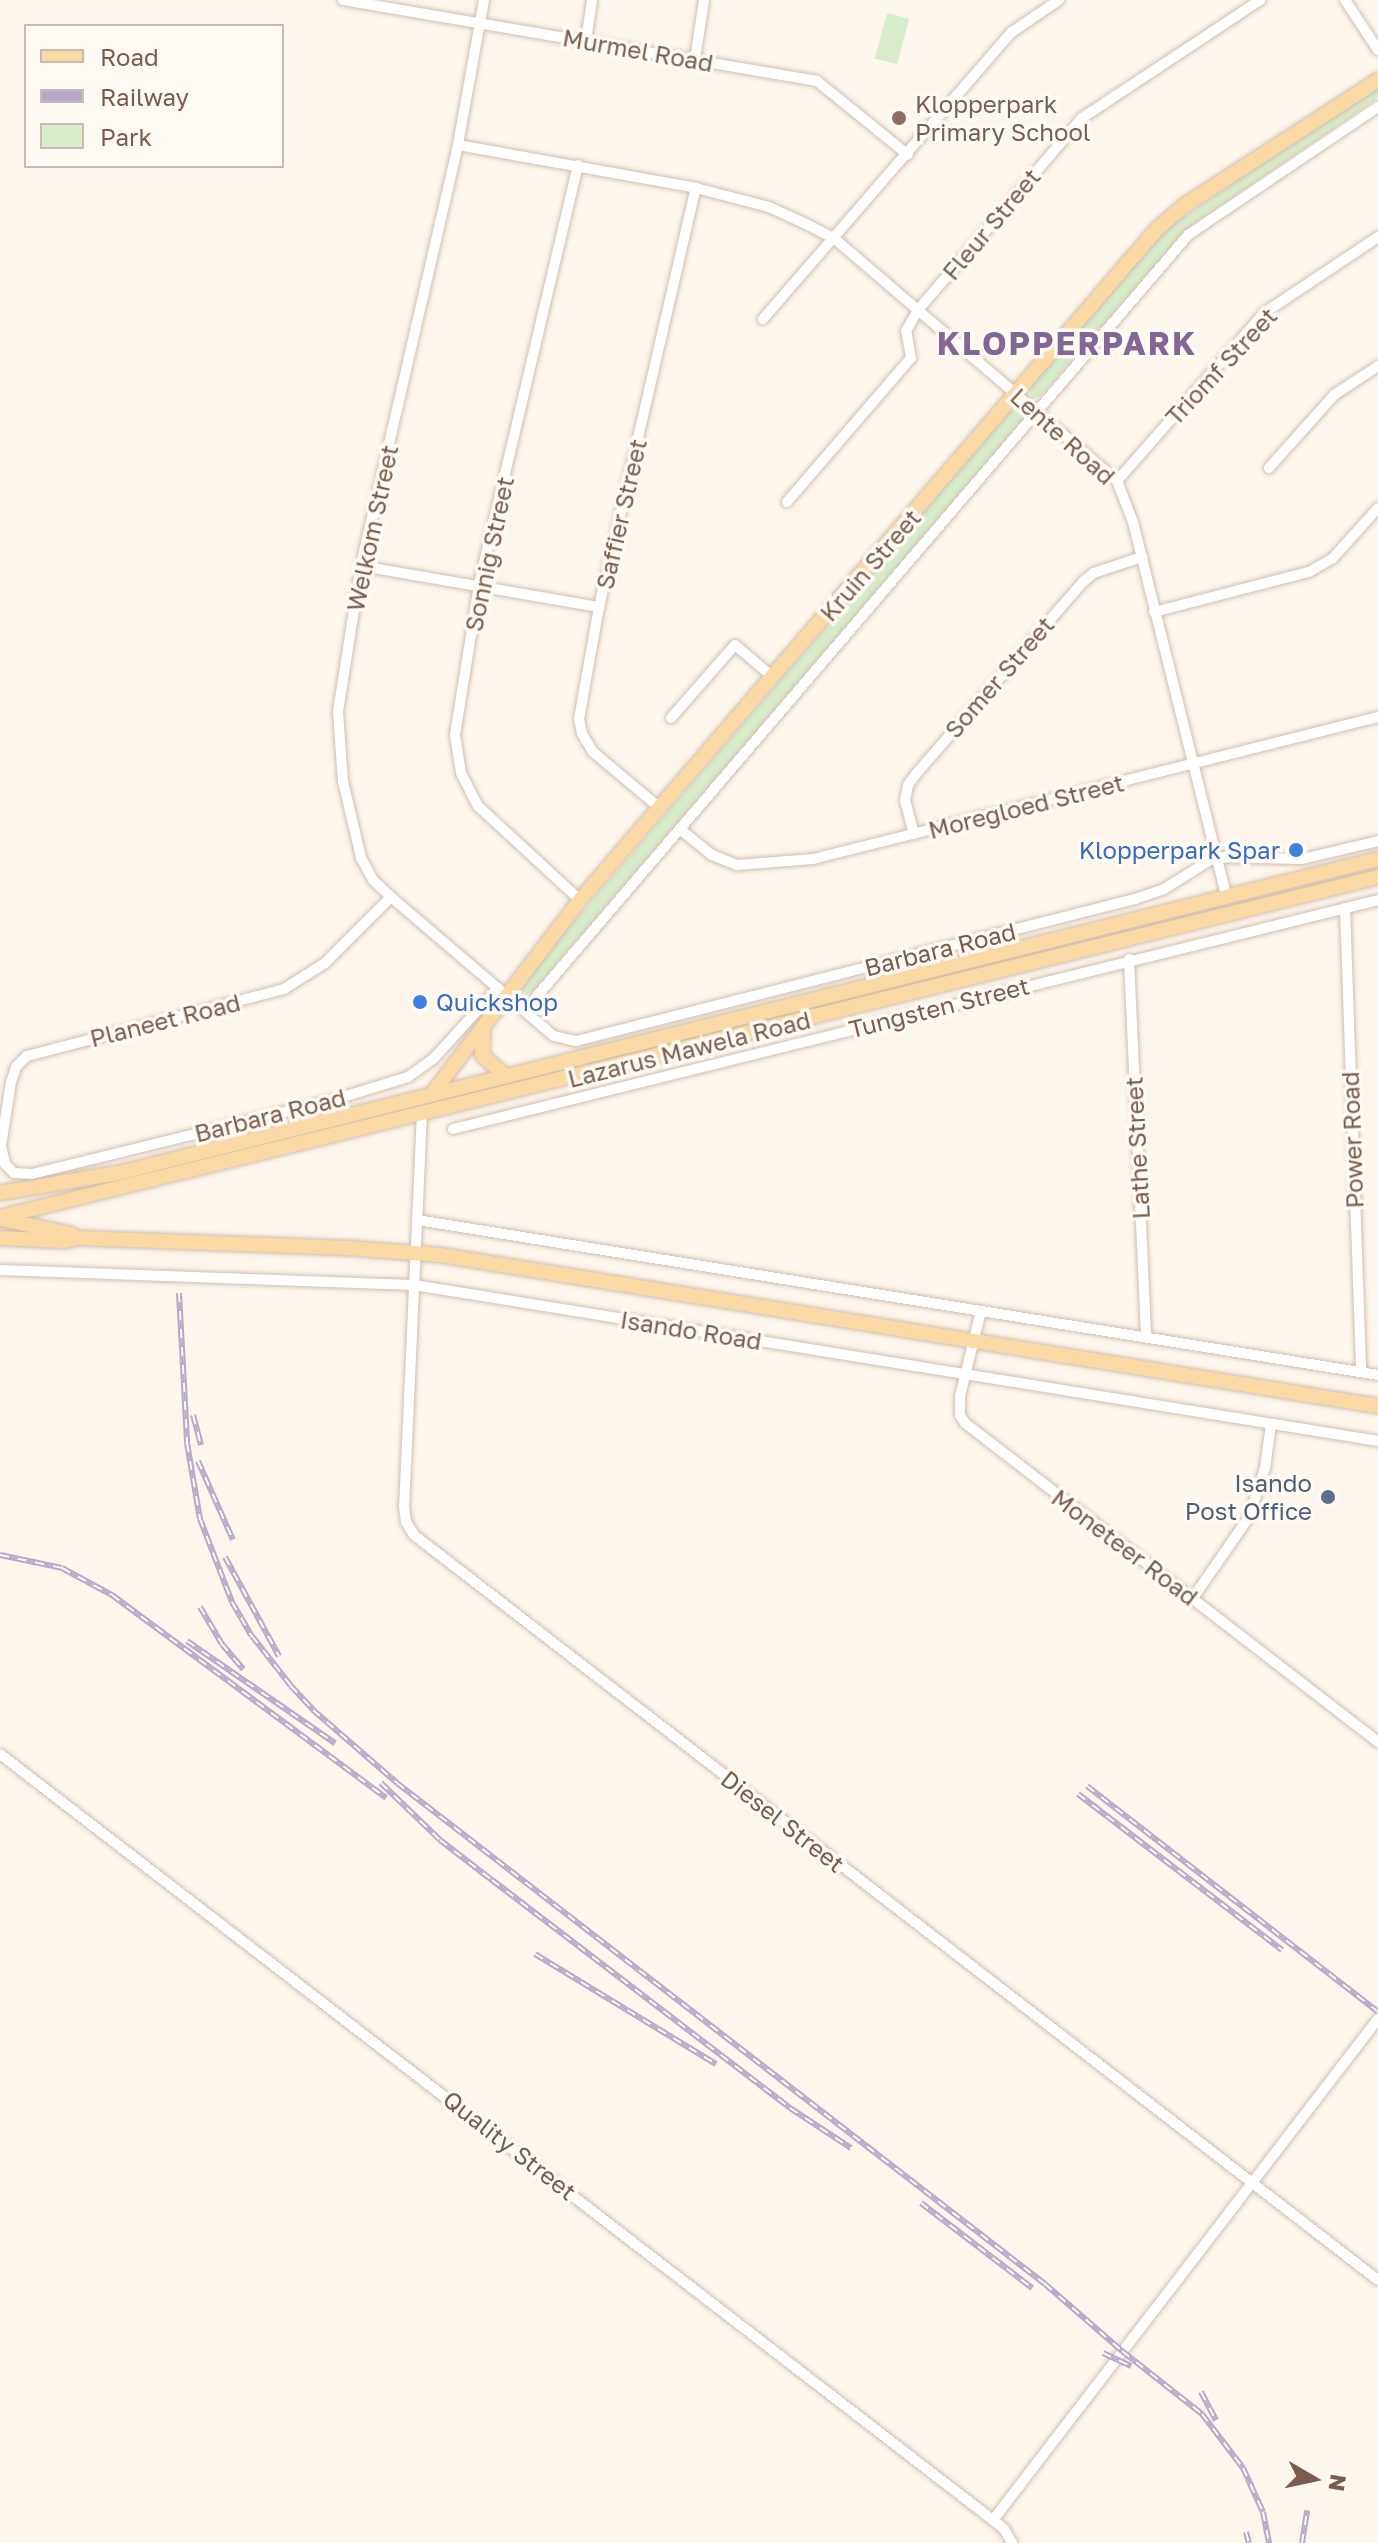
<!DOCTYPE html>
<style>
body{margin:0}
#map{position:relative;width:1378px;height:2543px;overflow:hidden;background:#fdf6ec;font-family:"Golos Text",sans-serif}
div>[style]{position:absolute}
.green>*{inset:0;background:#d8ecc9;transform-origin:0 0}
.roads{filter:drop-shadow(0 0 2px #d1beb0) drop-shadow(0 0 2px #d1beb0)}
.minor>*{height:10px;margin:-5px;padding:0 5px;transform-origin:5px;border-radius:5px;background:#fff}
.major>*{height:14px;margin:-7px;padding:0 7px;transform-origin:7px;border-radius:7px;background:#fbd9a5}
.rail>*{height:6px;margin-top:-3px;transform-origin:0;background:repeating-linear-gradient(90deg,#fffaf3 0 9px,#b9a8c9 0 18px);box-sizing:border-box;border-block:2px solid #b9a8c9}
.dots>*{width:22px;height:22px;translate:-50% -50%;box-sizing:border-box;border:4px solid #fffaf3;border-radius:50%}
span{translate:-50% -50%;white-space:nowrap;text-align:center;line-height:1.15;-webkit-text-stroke:7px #fffaf3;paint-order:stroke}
.street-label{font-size:24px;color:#7a5c4d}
.education-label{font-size:24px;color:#785e54}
.left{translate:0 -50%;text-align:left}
.shop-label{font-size:24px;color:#366cbe}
.right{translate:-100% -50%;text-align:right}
.service-label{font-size:24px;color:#4e5e75}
.district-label{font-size:32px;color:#846695;font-weight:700;letter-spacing:2px}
.legend{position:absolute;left:24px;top:24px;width:260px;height:144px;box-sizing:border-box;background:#fffaf3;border:2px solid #cabbb1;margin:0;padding:10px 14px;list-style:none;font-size:24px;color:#7a5c4d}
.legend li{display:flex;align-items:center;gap:16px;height:40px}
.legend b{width:40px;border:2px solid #cabbb1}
.north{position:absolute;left:1274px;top:2439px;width:80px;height:80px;-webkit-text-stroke:6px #fffaf3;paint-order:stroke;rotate:99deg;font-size:22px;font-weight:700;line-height:32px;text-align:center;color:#7a5c4d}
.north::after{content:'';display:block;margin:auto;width:28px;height:36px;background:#7a5c4d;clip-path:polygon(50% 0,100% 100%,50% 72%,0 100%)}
</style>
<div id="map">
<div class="green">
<i style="left:887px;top:13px;width:23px;height:47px;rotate:15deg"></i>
<i style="clip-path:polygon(1378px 85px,1378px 98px,1188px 228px,1040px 397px,1032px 399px,1029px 389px,1041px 373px,1163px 231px)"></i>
<i style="clip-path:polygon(1017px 409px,1022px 410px,1023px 420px,535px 989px,522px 999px,519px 994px,542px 959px,1010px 411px)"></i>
</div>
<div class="roads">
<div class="minor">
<i style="left:343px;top:0;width:481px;rotate:9.7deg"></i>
<i style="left:817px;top:81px;width:117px;rotate:39.1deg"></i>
<i style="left:484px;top:0;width:147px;rotate:100.2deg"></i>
<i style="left:458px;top:145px;width:432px;rotate:103deg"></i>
<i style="left:361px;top:566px;width:148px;rotate:99deg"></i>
<i style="left:338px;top:712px;width:69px;rotate:85.9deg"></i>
<i style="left:343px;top:781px;width:79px;rotate:76.8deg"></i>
<i style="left:361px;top:858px;width:25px;rotate:61deg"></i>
<i style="left:373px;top:880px;width:25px;rotate:43deg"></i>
<i style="left:391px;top:897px;width:214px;rotate:40.5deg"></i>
<i style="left:554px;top:1036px;width:23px;rotate:13deg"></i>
<i style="left:576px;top:1041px;width:577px;rotate:-14.25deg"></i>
<i style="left:1135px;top:899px;width:31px;rotate:-19deg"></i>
<i style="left:1164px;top:889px;width:60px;rotate:-32.1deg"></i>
<i style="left:1215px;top:857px;width:87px;rotate:1.3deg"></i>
<i style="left:1302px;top:859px;width:78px;rotate:-13.3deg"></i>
<i style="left:1345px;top:0;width:60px;rotate:56.6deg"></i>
<i style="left:586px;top:41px;width:41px;rotate:-81.7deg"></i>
<i style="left:695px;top:59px;width:60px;rotate:-81.3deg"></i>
<i style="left:458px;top:145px;width:242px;rotate:10.2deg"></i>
<i style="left:696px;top:188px;width:75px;rotate:14.6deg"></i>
<i style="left:769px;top:207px;width:41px;rotate:24.7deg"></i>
<i style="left:806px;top:224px;width:33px;rotate:27deg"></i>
<i style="left:835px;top:239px;width:372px;rotate:40.6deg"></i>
<i style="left:1117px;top:481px;width:44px;rotate:68.7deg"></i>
<i style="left:1133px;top:522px;width:385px;rotate:76deg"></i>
<i style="left:578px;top:165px;width:432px;rotate:103.3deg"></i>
<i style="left:479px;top:585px;width:152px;rotate:99.1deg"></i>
<i style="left:455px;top:735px;width:38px;rotate:81deg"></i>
<i style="left:461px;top:773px;width:37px;rotate:63deg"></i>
<i style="left:478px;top:806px;width:139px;rotate:42.7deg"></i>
<i style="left:763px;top:319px;width:380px;rotate:-49.1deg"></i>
<i style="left:1012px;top:32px;width:57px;rotate:-34.2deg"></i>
<i style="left:1269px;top:468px;width:98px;rotate:-48.3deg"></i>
<i style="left:1334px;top:395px;width:53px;rotate:-33.4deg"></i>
<i style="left:1117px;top:481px;width:223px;rotate:-48.8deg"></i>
<i style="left:1264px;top:313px;width:137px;rotate:-33.7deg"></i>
<i style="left:787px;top:502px;width:190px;rotate:-49.3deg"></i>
<i style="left:911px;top:358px;width:27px;rotate:-100deg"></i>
<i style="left:906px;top:331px;width:24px;rotate:-60deg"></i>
<i style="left:918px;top:310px;width:253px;rotate:-49.5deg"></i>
<i style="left:1082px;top:118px;width:214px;rotate:-33.5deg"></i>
<i style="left:361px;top:566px;width:242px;rotate:9.8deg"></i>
<i style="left:1154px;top:612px;width:160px;rotate:-14.5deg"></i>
<i style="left:1309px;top:572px;width:28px;rotate:-30deg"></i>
<i style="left:1333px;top:558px;width:67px;rotate:-48deg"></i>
<i style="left:671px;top:718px;width:97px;rotate:-48.8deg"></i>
<i style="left:735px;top:645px;width:50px;rotate:40.1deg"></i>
<i style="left:661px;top:809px;width:89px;rotate:-140deg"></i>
<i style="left:593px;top:752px;width:21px;rotate:-121deg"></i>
<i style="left:582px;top:734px;width:15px;rotate:-101deg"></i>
<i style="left:579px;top:719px;width:114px;rotate:-79.9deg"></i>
<i style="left:599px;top:607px;width:430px;rotate:-77deg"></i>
<i style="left:681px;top:830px;width:40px;rotate:39deg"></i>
<i style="left:712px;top:855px;width:27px;rotate:22deg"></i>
<i style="left:737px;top:865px;width:76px;rotate:-4.5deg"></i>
<i style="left:813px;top:859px;width:583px;rotate:-14.11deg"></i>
<i style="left:914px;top:834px;width:34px;rotate:-105deg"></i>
<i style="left:905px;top:801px;width:16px;rotate:-79deg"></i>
<i style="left:908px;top:785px;width:14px;rotate:-54deg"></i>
<i style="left:916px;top:774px;width:256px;rotate:-49deg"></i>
<i style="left:1084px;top:581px;width:13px;rotate:-39deg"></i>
<i style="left:1094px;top:573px;width:51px;rotate:-18.4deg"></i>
<i style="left:391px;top:897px;width:93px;rotate:135deg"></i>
<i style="left:325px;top:963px;width:49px;rotate:147.6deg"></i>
<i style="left:284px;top:989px;width:266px;rotate:165.4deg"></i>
<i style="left:27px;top:1056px;width:16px;rotate:135deg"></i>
<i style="left:16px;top:1067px;width:16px;rotate:108deg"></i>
<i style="left:11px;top:1082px;width:65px;rotate:98.9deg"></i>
<i style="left:1px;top:1146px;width:18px;rotate:77deg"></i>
<i style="left:5px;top:1164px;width:13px;rotate:45deg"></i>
<i style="left:14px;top:1173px;width:18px;rotate:3deg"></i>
<i style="left:32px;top:1174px;width:307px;rotate:-13.8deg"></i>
<i style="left:330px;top:1101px;width:82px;rotate:-17.1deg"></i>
<i style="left:408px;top:1077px;width:32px;rotate:-36deg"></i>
<i style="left:434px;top:1058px;width:95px;rotate:-47.6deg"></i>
<i style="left:1345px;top:908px;width:464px;rotate:88deg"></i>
<i style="left:1129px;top:959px;width:378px;rotate:87.4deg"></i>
<i style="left:525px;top:1010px;width:1020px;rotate:-49.45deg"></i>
<i style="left:1188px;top:235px;width:229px;rotate:-34deg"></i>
<i style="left:422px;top:1113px;width:393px;rotate:92.6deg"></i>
<i style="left:404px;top:1506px;width:16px;rotate:83deg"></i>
<i style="left:406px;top:1522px;width:15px;rotate:58deg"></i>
<i style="left:414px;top:1535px;width:1218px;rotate:37.7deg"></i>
<i style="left:453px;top:1129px;width:953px;rotate:-13.9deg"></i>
<i style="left:417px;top:1220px;width:973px;rotate:9.16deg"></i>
<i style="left:0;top:1270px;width:414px;rotate:2.1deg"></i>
<i style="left:414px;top:1285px;width:977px;rotate:9.19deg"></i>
<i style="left:981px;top:1311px;width:88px;rotate:103.9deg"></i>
<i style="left:960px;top:1396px;width:19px;rotate:90deg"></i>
<i style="left:960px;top:1415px;width:9px;rotate:58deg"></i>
<i style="left:965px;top:1423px;width:522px;rotate:37.68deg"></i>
<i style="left:1193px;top:1598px;width:98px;rotate:-55.3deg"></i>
<i style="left:1249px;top:1517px;width:52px;rotate:-71.9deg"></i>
<i style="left:1265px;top:1468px;width:44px;rotate:-82.2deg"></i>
<i style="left:0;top:1754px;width:1254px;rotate:37.65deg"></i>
<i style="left:993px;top:2520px;width:14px;rotate:39deg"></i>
<i style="left:1004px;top:2529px;width:16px;rotate:60deg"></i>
<i style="left:993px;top:2520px;width:632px;rotate:-52.46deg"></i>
</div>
<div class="major">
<i style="left:483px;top:1029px;width:26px;rotate:92deg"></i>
<i style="left:482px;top:1055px;width:31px;rotate:42deg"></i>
<i style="left:431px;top:1095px;width:245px;rotate:-52.6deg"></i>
<i style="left:580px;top:900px;width:885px;rotate:-49.31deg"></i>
<i style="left:1157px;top:229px;width:33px;rotate:-41deg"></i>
<i style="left:1182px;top:207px;width:234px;rotate:-32.9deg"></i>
<i style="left:0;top:1193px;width:120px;rotate:-9.6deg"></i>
<i style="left:118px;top:1173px;width:1299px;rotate:-13.99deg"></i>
<i style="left:0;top:1217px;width:1419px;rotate:-13.86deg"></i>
<i style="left:1px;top:1219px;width:72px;rotate:12.1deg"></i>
<i style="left:0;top:1238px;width:65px;rotate:2.6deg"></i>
<i style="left:65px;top:1241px;width:13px;rotate:-13deg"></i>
<i style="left:78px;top:1238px;width:270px;rotate:2.1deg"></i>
<i style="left:348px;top:1248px;width:92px;rotate:4.4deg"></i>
<i style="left:440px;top:1255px;width:950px;rotate:9.15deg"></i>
</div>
</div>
<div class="rail">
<i style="left:179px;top:1293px;width:150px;rotate:86.9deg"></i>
<i style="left:187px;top:1443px;width:77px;rotate:80.3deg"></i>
<i style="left:200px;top:1519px;width:89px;rotate:68.9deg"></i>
<i style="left:232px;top:1602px;width:39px;rotate:60deg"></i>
<i style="left:252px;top:1636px;width:63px;rotate:52deg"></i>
<i style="left:291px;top:1686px;width:33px;rotate:47deg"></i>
<i style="left:313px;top:1710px;width:111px;rotate:41deg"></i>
<i style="left:397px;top:1783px;width:819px;rotate:37.71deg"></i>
<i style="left:1045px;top:2284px;width:102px;rotate:41deg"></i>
<i style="left:1122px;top:2351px;width:102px;rotate:38.2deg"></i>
<i style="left:1202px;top:2414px;width:68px;rotate:52.8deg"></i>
<i style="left:1243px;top:2468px;width:48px;rotate:65.6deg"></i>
<i style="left:1263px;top:2512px;width:32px;rotate:79deg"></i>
<i style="left:193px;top:1415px;width:31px;rotate:75deg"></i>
<i style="left:198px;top:1461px;width:86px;rotate:66.1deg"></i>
<i style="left:0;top:1555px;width:63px;rotate:11.8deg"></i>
<i style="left:62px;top:1568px;width:57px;rotate:28.4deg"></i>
<i style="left:112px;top:1595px;width:341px;rotate:36.5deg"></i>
<i style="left:225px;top:1557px;width:113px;rotate:61.4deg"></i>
<i style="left:200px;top:1607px;width:43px;rotate:59.3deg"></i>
<i style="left:222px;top:1644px;width:33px;rotate:50deg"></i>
<i style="left:187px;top:1641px;width:180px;rotate:34.6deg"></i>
<i style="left:381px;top:1783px;width:82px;rotate:44deg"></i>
<i style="left:440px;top:1840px;width:66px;rotate:37.6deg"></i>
<i style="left:492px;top:1880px;width:375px;rotate:37.4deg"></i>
<i style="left:790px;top:2108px;width:73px;rotate:33.3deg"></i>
<i style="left:1087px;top:1786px;width:368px;rotate:37.8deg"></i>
<i style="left:1078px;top:1794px;width:257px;rotate:37.4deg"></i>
<i style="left:535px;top:1954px;width:212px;rotate:31.3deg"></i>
<i style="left:921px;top:2203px;width:140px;rotate:37.4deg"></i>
<i style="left:1103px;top:2353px;width:31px;rotate:25deg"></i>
<i style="left:1201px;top:2392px;width:32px;rotate:62deg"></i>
<i style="left:1246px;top:2532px;width:11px;rotate:75deg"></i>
<i style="left:1302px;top:2543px;width:33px;rotate:-81deg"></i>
</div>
<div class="dots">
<i style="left:899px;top:118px;background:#8d6e63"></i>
<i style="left:1296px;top:850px;background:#3f7fe0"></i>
<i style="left:420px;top:1002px;background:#3f7fe0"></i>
<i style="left:1328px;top:1497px;background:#5c6f8a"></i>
</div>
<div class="street-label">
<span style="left:638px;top:50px;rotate:10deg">Murmel Road</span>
<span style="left:991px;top:224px;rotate:-50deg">Fleur Street</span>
<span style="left:1221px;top:366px;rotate:-47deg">Triomf Street</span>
<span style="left:1063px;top:436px;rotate:42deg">Lente Road</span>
<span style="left:621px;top:514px;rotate:-77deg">Saffier Street</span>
<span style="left:372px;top:528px;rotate:-78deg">Welkom Street</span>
<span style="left:489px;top:554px;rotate:-78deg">Sonnig Street</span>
<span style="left:870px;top:565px;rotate:-49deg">Kruin Street</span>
<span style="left:999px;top:677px;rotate:-49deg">Somer Street</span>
<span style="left:1026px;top:806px;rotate:-14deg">Moregloed Street</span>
<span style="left:940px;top:949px;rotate:-14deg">Barbara Road</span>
<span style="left:939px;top:1007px;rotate:-14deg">Tungsten Street</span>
<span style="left:165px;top:1020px;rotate:-14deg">Planeet Road</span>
<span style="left:689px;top:1049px;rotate:-14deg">Lazarus Mawela Road</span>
<span style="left:270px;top:1115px;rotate:-14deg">Barbara Road</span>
<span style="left:1352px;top:1140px;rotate:-92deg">Power Road</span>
<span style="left:1137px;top:1148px;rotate:-93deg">Lathe Street</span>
<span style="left:691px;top:1330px;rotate:9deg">Isando Road</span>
<span style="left:1125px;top:1547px;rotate:37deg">Moneteer Road</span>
<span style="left:783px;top:1821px;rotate:38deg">Diesel Street</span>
<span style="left:510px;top:2145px;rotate:38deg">Quality Street</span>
</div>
<div class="education-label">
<span class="left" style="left:915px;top:118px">Klopperpark<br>Primary School</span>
</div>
<div class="shop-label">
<span class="right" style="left:1280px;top:850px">Klopperpark Spar</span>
<span class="left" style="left:436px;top:1002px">Quickshop</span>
</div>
<div class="service-label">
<span class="right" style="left:1312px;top:1497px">Isando<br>Post Office</span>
</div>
<div class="district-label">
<span style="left:1067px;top:343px">KLOPPERPARK</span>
</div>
<ul class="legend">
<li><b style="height:10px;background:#fbd9a5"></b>Road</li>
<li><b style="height:10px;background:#b9a8c9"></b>Railway</li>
<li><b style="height:22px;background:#d8ecc9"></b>Park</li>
</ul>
<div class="north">N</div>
</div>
